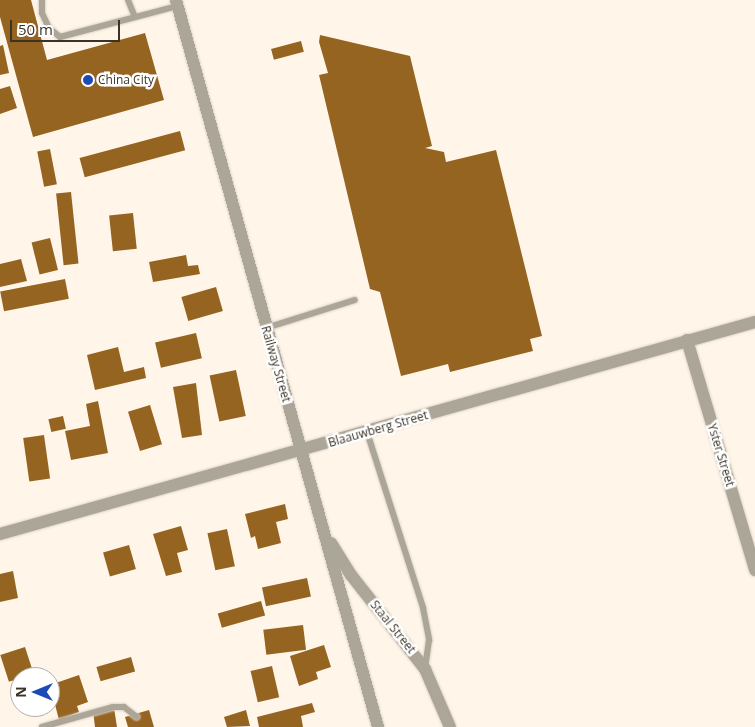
<!DOCTYPE html>
<style>
body{margin:0}
#map{position:relative;width:755px;height:727px;overflow:hidden;background:#fff5e9;font-family:"Open Sans",sans-serif}
div>[style]{position:absolute}
.building>*{inset:0;background:#966421;transform-origin:0 0}
.roads{filter:drop-shadow(0 0 1px #dcd2c6) drop-shadow(0 0 1px #dcd2c6)}
.service>*{height:6px;margin:-3px;padding:0 3px;transform-origin:3px;border-radius:3px;background:#aba698}
.minor>*{height:12px;margin:-6px;padding:0 6px;transform-origin:6px;border-radius:6px;background:#aba698}
.dots>*{width:14px;height:14px;translate:-50% -50%;box-sizing:border-box;border:2px solid #fff;border-radius:50%}
span{translate:-50% -50%;white-space:nowrap;text-align:center;line-height:1.15;-webkit-text-stroke:5px #fff;paint-order:stroke}
.poi-label{font-size:12px;color:#3c3327}
.left{translate:0 -50%;text-align:left}
.street-label{font-size:12px;color:#3c3327}
.north{position:absolute;left:10px;top:667px;width:50px;height:50px;box-sizing:border-box;background:#fff;border:1px solid #b1ada9;border-radius:50%;rotate:270deg;font-size:14px;font-weight:700;line-height:20px;text-align:center;color:#3c3327}
.north::after{content:'';display:block;margin:auto;width:18px;height:22px;background:#1c4ab7;clip-path:polygon(50% 0,100% 100%,50% 72%,0 100%)}
.scale{position:absolute;left:10px;top:20px;width:110px;height:22px;box-sizing:border-box;border:2px solid #3c3327;border-top:0;padding-left:6px;font-size:15px;line-height:18px;white-space:nowrap;color:#3c3327;-webkit-text-stroke:4px #fff;paint-order:stroke}
</style>
<div id="map">
<div class="building">
<i style="clip-path:polygon(0 0,31px 0,47px 60px,145px 33px,164px 100px,33px 137px,0 17px)"></i>
<i style="clip-path:polygon(320px 35px,410px 56px,432px 146px,425px 148px,444px 152px,446px 162px,496px 150px,542px 336px,530px 339px,533px 351px,450px 372px,448px 364px,401px 376px,380px 292px,370px 289px,319px 75px,328px 73px,319px 42px)"></i>
<i style="left:301px;top:41px;width:11px;height:31px;rotate:75deg"></i>
<i style="clip-path:polygon(3px 45px,9px 73px,0 75px,0 46px)"></i>
<i style="clip-path:polygon(10px 86px,17px 108px,0 114px,0 89px)"></i>
<i style="left:180px;top:131px;width:20px;height:104px;rotate:75deg"></i>
<i style="left:50px;top:149px;width:36px;height:13px;rotate:79deg"></i>
<i style="left:71px;top:192px;width:72px;height:15px;rotate:84deg"></i>
<i style="left:133px;top:213px;width:36px;height:24px;rotate:84deg"></i>
<i style="left:50px;top:238px;width:33px;height:19px;rotate:76deg"></i>
<i style="clip-path:polygon(186px 255px,188px 266px,198px 265px,200px 274px,153px 282px,149px 262px)"></i>
<i style="clip-path:polygon(21px 259px,27px 281px,0 287px,0 264px)"></i>
<i style="left:65px;top:279px;width:20px;height:66px;rotate:79deg"></i>
<i style="left:216px;top:287px;width:25px;height:36px;rotate:74deg"></i>
<i style="left:196px;top:333px;width:26px;height:42px;rotate:77deg"></i>
<i style="clip-path:polygon(118px 347px,124px 372px,144px 367px,146px 378px,95px 390px,87px 355px)"></i>
<i style="left:236px;top:370px;width:47px;height:27px;rotate:78deg"></i>
<i style="clip-path:polygon(196px 383px,202px 435px,182px 438px,173px 387px)"></i>
<i style="clip-path:polygon(98px 401px,108px 453px,71px 460px,65px 431px,90px 426px,86px 404px)"></i>
<i style="left:150px;top:405px;width:41px;height:23px;rotate:73deg"></i>
<i style="left:63px;top:416px;width:13px;height:15px;rotate:77deg"></i>
<i style="left:44px;top:435px;width:44px;height:21px;rotate:82deg"></i>
<i style="clip-path:polygon(285px 504px,288px 519px,276px 522px,281px 543px,258px 549px,255px 536px,251px 538px,245px 514px)"></i>
<i style="clip-path:polygon(181px 526px,188px 550px,177px 553px,182px 572px,166px 576px,153px 534px)"></i>
<i style="left:227px;top:529px;width:38px;height:20px;rotate:78deg"></i>
<i style="left:129px;top:545px;width:25px;height:27px;rotate:74deg"></i>
<i style="clip-path:polygon(13px 571px,18px 598px,0 602px,0 574px)"></i>
<i style="left:307px;top:578px;width:19px;height:46px;rotate:78deg"></i>
<i style="left:261px;top:601px;width:15px;height:45px;rotate:74deg"></i>
<i style="left:303px;top:625px;width:25px;height:40px;rotate:83deg"></i>
<i style="clip-path:polygon(324px 645px,331px 667px,316px 672px,318px 679px,299px 686px,290px 656px)"></i>
<i style="left:25px;top:647px;width:28px;height:26px;rotate:72deg"></i>
<i style="left:131px;top:657px;width:15px;height:36px;rotate:74deg"></i>
<i style="left:272px;top:666px;width:32px;height:22px;rotate:77deg"></i>
<i style="clip-path:polygon(79px 675px,88px 702px,77px 706px,79px 712px,59px 720px,50px 685px)"></i>
<i style="clip-path:polygon(312px 703px,315px 712px,301px 716px,303px 727px,259px 727px,257px 717px)"></i>
<i style="clip-path:polygon(114px 708px,117px 727px,95px 727px,93px 711px)"></i>
<i style="clip-path:polygon(149px 710px,154px 727px,128px 727px,125px 717px)"></i>
<i style="clip-path:polygon(246px 710px,250px 726px,227px 727px,224px 717px)"></i>
</div>
<div class="roads">
<div class="service">
<i style="left:42px;top:0;width:13px;rotate:90deg"></i>
<i style="left:42px;top:13px;width:17px;rotate:65deg"></i>
<i style="left:49px;top:28px;width:14px;rotate:39deg"></i>
<i style="left:60px;top:37px;width:121px;rotate:-14.8deg"></i>
<i style="left:128px;top:0;width:18px;rotate:68deg"></i>
<i style="left:266px;top:328px;width:93px;rotate:-17.5deg"></i>
<i style="left:367px;top:432px;width:185px;rotate:72.3deg"></i>
<i style="left:423px;top:608px;width:33px;rotate:79deg"></i>
<i style="left:429px;top:640px;width:28px;rotate:98deg"></i>
<i style="left:42px;top:727px;width:74px;rotate:-15.7deg"></i>
<i style="left:113px;top:707px;width:11px"></i>
<i style="left:124px;top:707px;width:16px;rotate:38deg"></i>
</div>
<div class="minor">
<i style="left:176px;top:0;width:755px;rotate:74.47deg"></i>
<i style="left:687px;top:340px;width:240px;rotate:73.5deg"></i>
<i style="left:0;top:534px;width:784px;rotate:-15.68deg"></i>
<i style="left:331px;top:543px;width:38px;rotate:58deg"></i>
<i style="left:351px;top:575px;width:120px;rotate:51.8deg"></i>
<i style="left:425px;top:669px;width:63px;rotate:66.7deg"></i>
</div>
</div>
<div class="dots">
<i style="left:88px;top:80px;background:#1c4ab7"></i>
</div>
<div class="poi-label">
<span class="left" style="left:98px;top:80px">China City</span>
</div>
<div class="street-label">
<span style="left:276px;top:364px;rotate:74deg">Railway Street</span>
<span style="left:378px;top:429px;rotate:-16deg">Blaauwberg Street</span>
<span style="left:721px;top:455px;rotate:73deg">Yster Street</span>
<span style="left:393px;top:627px;rotate:51deg">Staal Street</span>
</div>
<div class="north">N</div>
<div class="scale">50 m</div>
</div>
